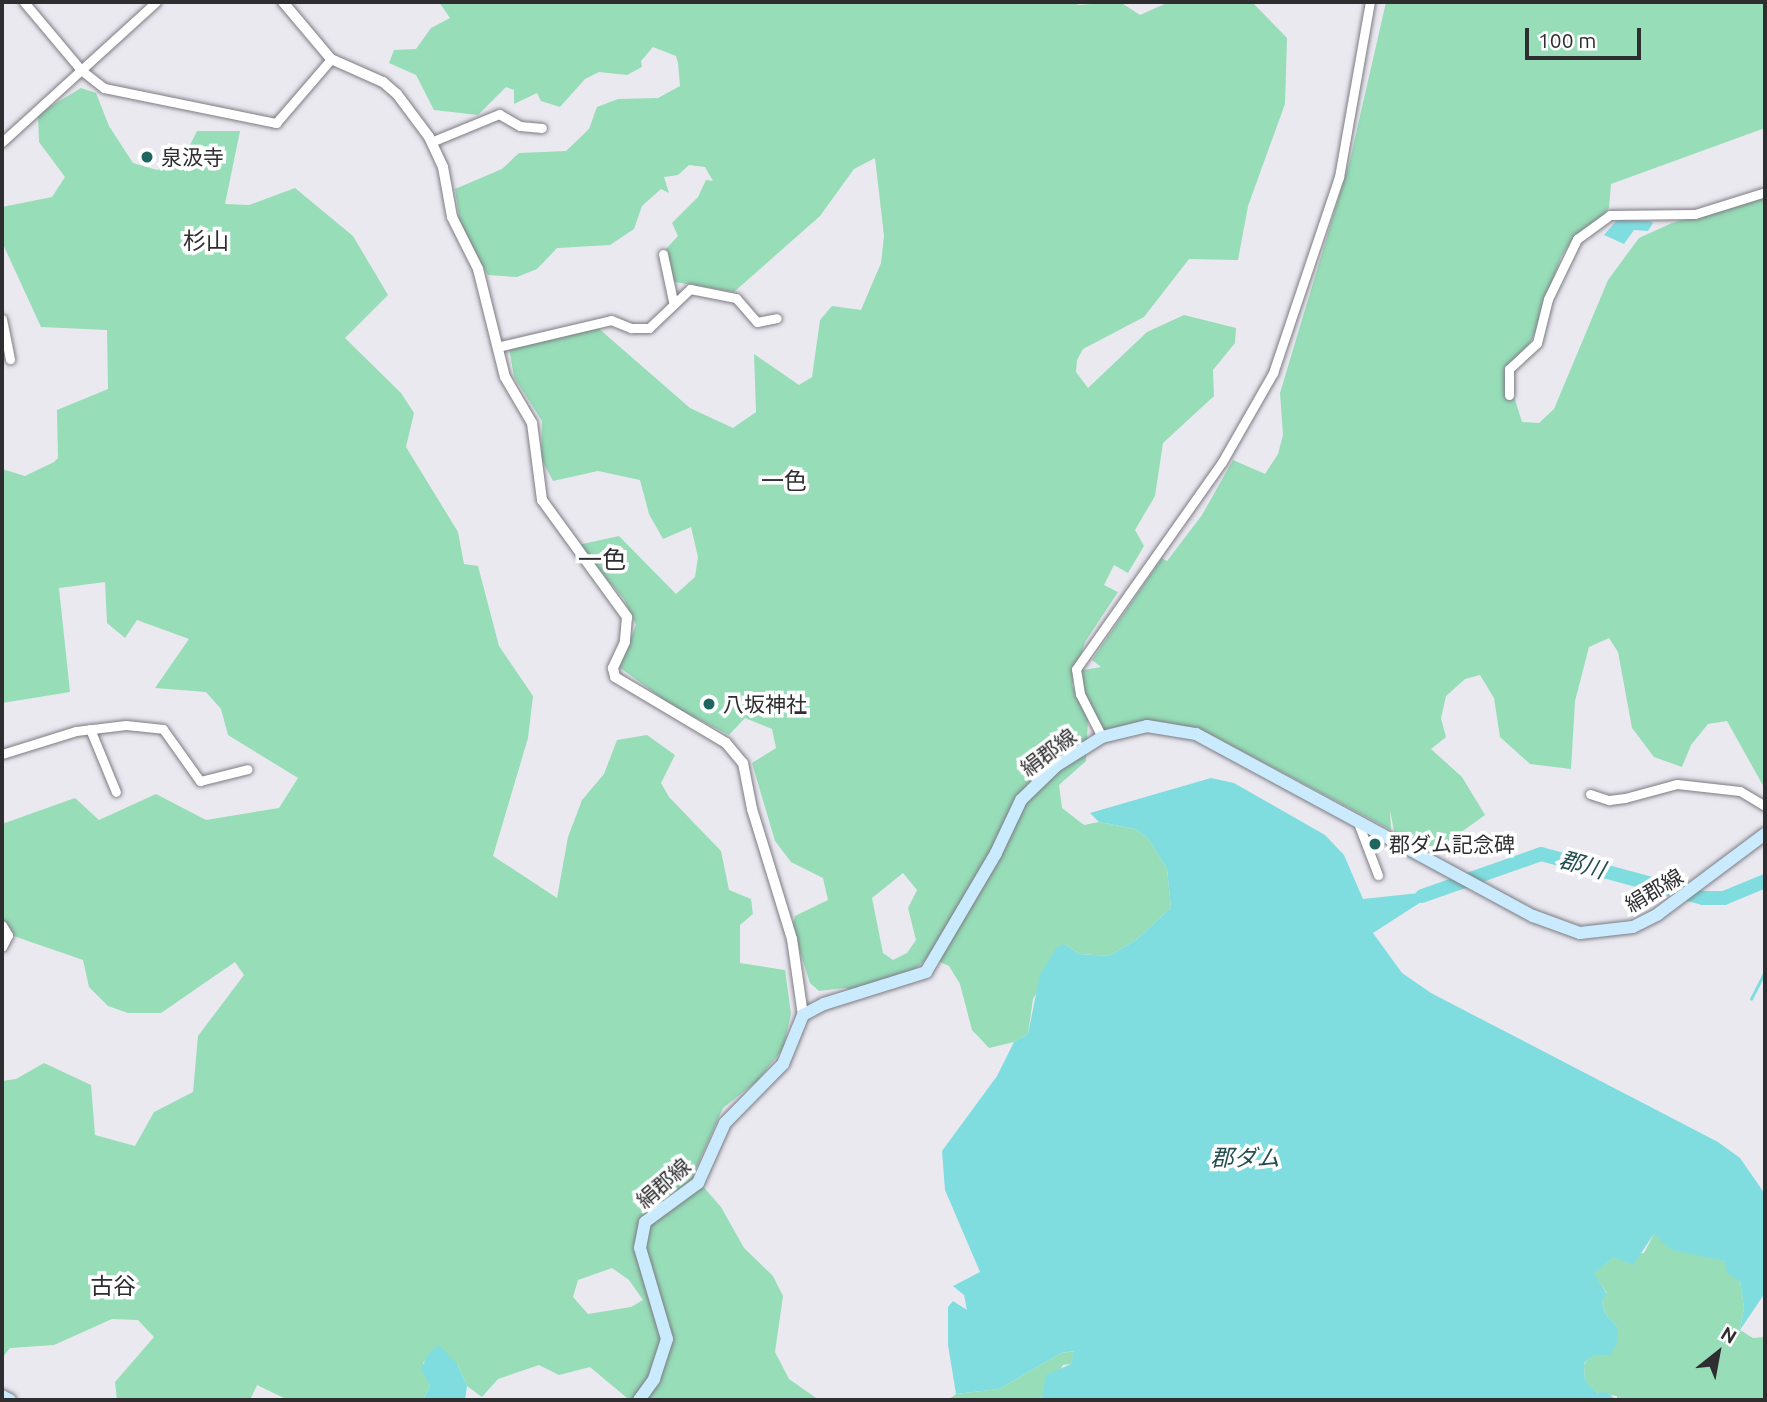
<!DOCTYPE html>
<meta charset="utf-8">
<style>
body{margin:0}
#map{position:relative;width:1767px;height:1402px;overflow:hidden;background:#eae9f0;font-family:Ubuntu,"Noto Sans JP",sans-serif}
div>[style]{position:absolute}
.green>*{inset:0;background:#97ddb8}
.water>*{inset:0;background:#80dddf}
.stream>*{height:2.5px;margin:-1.25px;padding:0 1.25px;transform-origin:1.25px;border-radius:1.25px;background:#80dddf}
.river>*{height:14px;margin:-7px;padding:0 7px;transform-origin:7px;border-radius:7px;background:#80dddf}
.roads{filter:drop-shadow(0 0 2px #7c7b82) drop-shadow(0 0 2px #7c7b82)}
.minor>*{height:9px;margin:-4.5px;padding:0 4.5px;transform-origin:4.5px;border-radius:4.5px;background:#fff}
.tertiary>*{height:10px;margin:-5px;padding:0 5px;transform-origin:5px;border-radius:5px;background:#fff}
.secondary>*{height:12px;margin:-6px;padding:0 6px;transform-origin:6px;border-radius:6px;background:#caebfe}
.dots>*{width:19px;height:19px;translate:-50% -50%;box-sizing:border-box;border:4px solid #fff;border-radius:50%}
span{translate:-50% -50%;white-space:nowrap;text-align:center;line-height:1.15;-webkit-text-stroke:7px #fff;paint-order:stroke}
.poi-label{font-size:21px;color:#2e2d30}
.left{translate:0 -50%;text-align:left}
.street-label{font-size:21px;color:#2e2d30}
.neighbourhood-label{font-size:23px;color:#2e2d30}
.water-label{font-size:23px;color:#244f50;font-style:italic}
.quarter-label{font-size:24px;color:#2e2d30}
.frame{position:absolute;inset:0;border:4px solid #2e2d30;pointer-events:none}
.north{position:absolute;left:1683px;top:1318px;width:70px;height:70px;-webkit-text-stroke:5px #fff;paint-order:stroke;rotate:31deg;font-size:19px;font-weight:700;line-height:28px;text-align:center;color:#2e2d30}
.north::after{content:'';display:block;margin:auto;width:24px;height:32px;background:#2e2d30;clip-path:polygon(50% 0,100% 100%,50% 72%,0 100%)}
.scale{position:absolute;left:1525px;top:28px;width:116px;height:32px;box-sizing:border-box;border:4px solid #2e2d30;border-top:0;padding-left:9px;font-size:21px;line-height:24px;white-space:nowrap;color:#2e2d30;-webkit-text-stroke:5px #fff;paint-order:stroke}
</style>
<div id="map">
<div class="green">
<i style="clip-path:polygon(evenodd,439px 2px,1076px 2px,1078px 5px,1120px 2px,1140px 15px,1169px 2px,1252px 2px,1287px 38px,1285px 104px,1248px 206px,1238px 260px,1189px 259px,1144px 317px,1083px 349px,1077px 360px,1076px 372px,1088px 388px,1147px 332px,1184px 315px,1236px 328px,1235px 343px,1213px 370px,1214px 396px,1163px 443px,1155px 496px,1135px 530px,1144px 546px,1128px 573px,1114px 565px,1104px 585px,1118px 592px,1085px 642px,1072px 685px,1088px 717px,1086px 761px,1059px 785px,1062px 808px,1084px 825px,1099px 822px,1135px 829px,1148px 838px,1167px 869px,1171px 908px,1136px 940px,1109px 956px,1079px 954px,1065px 944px,1033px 999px,1028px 1034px,1014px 1042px,989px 1048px,972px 1030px,960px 984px,949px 966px,929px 957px,909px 974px,856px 991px,844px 988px,819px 991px,810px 983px,792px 927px,795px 916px,828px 900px,823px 878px,791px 862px,775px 841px,752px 763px,776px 748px,772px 729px,745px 718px,729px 735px,671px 705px,619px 667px,636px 625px,624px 599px,578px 545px,619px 536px,676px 594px,695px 577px,698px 557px,691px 527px,663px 539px,649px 514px,640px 480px,598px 471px,553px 481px,541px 458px,542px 421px,514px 377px,509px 348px,597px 327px,690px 408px,733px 428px,756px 412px,754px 354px,799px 385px,812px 377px,820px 320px,832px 306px,861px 310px,881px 263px,884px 236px,875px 158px,854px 169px,820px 216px,734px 292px,669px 281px,664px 251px,678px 236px,672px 223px,698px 197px,706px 180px,713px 181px,705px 167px,689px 165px,678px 175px,664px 177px,669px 193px,661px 189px,642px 206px,634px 229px,610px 245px,557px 248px,537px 269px,517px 277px,488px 275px,461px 230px,455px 189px,502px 169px,519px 153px,566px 151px,589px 129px,597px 107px,618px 99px,658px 98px,680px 86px,678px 63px,676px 56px,653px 47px,641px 61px,642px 67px,627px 75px,599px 72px,585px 79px,560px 107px,541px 101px,537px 93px,514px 104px,514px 90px,506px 87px,478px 115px,434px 110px,416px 75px,389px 63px,394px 50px,416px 49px,431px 28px,450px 18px,439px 2px,903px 873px,917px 890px,908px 908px,916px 940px,907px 953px,893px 960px,883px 953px,872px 898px,903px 873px)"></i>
<i style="clip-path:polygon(1386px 2px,1765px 2px,1765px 128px,1611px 184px,1609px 208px,1593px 227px,1575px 235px,1561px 257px,1535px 333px,1524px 353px,1505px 368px,1522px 422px,1539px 423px,1554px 409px,1608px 280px,1639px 238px,1672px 223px,1765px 197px,1765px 789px,1727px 721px,1708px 724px,1691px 745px,1682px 767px,1654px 757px,1632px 728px,1618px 652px,1609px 638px,1589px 647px,1575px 701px,1571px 769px,1530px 764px,1500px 737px,1494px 698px,1480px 675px,1465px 679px,1446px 696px,1441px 718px,1446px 737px,1431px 749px,1462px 777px,1485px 815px,1439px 848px,1424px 851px,1394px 831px,1390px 810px,1391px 830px,1208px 733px,1164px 722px,1130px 724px,1104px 733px,1082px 690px,1078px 671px,1101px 667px,1092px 660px,1162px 558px,1167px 561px,1202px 515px,1233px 460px,1265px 474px,1278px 454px,1283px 435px,1280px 393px,1350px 160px)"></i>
<i style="clip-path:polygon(evenodd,81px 88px,96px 93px,109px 126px,133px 163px,157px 170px,180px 165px,197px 131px,240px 131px,225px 204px,249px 205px,295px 188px,353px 236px,388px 295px,345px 338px,401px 393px,414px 413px,406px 447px,458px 532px,464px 564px,478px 566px,499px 646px,533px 696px,528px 738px,493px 856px,557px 898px,568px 837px,582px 800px,604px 774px,617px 740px,647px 735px,675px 755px,661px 783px,669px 797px,721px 851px,729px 890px,751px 899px,753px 914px,740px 925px,740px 963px,785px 970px,791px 1014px,783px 1049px,757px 1081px,723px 1108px,693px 1175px,721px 1207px,744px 1248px,773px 1276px,783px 1296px,775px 1352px,789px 1379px,819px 1400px,627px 1398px,590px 1367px,559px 1375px,539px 1365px,498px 1379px,482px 1397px,467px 1386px,457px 1364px,429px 1358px,423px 1363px,430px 1386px,423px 1400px,288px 1400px,257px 1385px,250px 1400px,117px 1400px,115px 1382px,154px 1337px,138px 1320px,112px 1319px,54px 1345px,10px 1348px,2px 1358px,2px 1081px,16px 1079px,44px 1063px,91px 1085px,95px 1135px,135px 1146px,154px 1112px,193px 1092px,198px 1036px,244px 975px,235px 962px,161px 1013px,128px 1013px,108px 1006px,89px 987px,83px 960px,2px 932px,2px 824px,75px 798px,99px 820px,156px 794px,206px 820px,279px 808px,298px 778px,228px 735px,221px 709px,206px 692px,155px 688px,189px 639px,137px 620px,125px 638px,107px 623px,105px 582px,59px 588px,70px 692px,2px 703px,2px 469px,25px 476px,54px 462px,58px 458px,57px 410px,108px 389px,107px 330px,41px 327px,2px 242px,2px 207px,52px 197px,65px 177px,39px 142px,38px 114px,81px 88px,612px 1268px,629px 1280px,643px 1300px,631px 1307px,588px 1314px,573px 1297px,578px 1280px,612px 1268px)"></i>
<i style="clip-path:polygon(1654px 1234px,1725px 1261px,1740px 1281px,1744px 1308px,1740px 1330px,1753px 1338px,1765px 1337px,1765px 1400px,1617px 1400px,1617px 1396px,1598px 1394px,1585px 1382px,1584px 1364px,1618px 1328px,1605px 1313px,1602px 1302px,1607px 1293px,1593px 1274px,1614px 1257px,1644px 1253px)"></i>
<i style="clip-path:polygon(1075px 1351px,1071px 1364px,1063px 1365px,1042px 1397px,1034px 1400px,948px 1400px,956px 1394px,999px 1389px,1061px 1353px)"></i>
</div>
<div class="water">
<i style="clip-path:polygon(1617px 220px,1650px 221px,1653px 223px,1648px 231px,1634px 230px,1624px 244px,1604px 235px)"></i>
<i style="clip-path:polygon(1211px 778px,1234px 783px,1325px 835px,1344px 855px,1363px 899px,1438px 891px,1373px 933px,1402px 973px,1431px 993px,1718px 1142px,1740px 1158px,1765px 1194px,1765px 1293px,1740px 1330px,1744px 1308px,1740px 1281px,1727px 1273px,1725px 1261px,1672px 1250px,1654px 1234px,1633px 1265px,1614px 1257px,1594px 1274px,1607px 1294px,1602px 1302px,1605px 1313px,1618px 1328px,1617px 1344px,1610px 1355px,1594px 1355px,1584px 1363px,1585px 1381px,1598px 1394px,1604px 1391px,1617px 1400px,1034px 1400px,1042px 1397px,1046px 1375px,1071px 1364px,1074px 1351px,1061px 1353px,999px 1389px,956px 1394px,948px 1345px,948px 1307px,953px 1301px,967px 1310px,964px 1295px,953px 1286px,980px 1272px,945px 1190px,942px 1151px,997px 1076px,1014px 1042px,1028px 1034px,1040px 974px,1057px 947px,1065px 944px,1079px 954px,1109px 956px,1136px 940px,1171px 908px,1167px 869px,1148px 838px,1135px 829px,1099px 822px,1090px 813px)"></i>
<i style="clip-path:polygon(439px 1345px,457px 1364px,467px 1386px,465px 1400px,423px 1400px,430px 1386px,421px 1369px,429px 1353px)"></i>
</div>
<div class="stream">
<i style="left:1751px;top:999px;width:30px;rotate:-63deg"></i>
</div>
<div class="river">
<i style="left:1422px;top:896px;width:126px;rotate:-19.4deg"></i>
<i style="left:1541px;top:854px;width:168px;rotate:15.2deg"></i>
<i style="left:1703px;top:898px;width:21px"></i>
<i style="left:1724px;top:898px;width:44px;rotate:-22.5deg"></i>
</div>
<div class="roads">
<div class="minor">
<i style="left:24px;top:2px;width:89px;rotate:50deg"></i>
<i style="left:81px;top:70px;width:29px;rotate:38deg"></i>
<i style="left:104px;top:88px;width:176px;rotate:11.5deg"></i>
<i style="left:276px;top:123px;width:84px;rotate:-49.3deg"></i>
<i style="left:2px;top:142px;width:208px;rotate:-42.3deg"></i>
<i style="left:431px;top:142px;width:74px;rotate:-22.4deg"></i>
<i style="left:499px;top:114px;width:24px;rotate:30deg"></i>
<i style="left:520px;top:126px;width:22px;rotate:5deg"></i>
<i style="left:663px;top:254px;width:48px;rotate:78deg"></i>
<i style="left:2px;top:319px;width:41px;rotate:78.7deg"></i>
<i style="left:497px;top:347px;width:117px;rotate:-13.3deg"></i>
<i style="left:611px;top:320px;width:22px;rotate:22deg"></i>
<i style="left:631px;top:328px;width:18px"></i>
<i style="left:649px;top:328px;width:57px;rotate:-43.6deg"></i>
<i style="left:690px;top:289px;width:47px;rotate:11.1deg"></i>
<i style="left:736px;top:298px;width:32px;rotate:49deg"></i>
<i style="left:757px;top:322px;width:20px;rotate:-11deg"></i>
<i style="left:1509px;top:395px;width:26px;rotate:-90deg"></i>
<i style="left:1509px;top:369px;width:38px;rotate:-43deg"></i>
<i style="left:1537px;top:343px;width:45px;rotate:-76deg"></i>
<i style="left:1548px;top:299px;width:67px;rotate:-64.2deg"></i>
<i style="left:1577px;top:239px;width:41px;rotate:-36deg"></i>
<i style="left:1610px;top:215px;width:85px;rotate:-0.7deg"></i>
<i style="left:1695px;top:214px;width:73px;rotate:-17.4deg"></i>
<i style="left:90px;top:729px;width:68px;rotate:67.6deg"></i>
<i style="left:1102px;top:737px;width:48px;rotate:-117.1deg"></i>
<i style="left:1080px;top:694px;width:25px;rotate:-99deg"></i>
<i style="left:1076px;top:669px;width:253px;rotate:-54.8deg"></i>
<i style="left:1222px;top:462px;width:103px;rotate:-60.2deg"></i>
<i style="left:1273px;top:373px;width:207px;rotate:-71.4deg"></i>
<i style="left:1339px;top:177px;width:178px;rotate:-80deg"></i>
<i style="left:2px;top:754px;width:77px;rotate:-17.3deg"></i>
<i style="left:76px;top:731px;width:50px;rotate:-6.8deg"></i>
<i style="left:126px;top:725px;width:37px;rotate:6deg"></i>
<i style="left:163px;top:729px;width:64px;rotate:54.6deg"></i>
<i style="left:200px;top:781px;width:49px;rotate:-14deg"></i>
<i style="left:1590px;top:794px;width:20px;rotate:18deg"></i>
<i style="left:1609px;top:800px;width:16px;rotate:-7deg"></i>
<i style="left:1625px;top:798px;width:54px;rotate:-15.1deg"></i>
<i style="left:1677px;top:784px;width:63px;rotate:6.3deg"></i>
<i style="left:1740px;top:791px;width:29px;rotate:31deg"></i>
<i style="left:1357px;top:820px;width:59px;rotate:69.1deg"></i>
<i style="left:2px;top:925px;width:12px;rotate:59deg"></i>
<i style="left:8px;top:935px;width:13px;rotate:117deg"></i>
</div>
<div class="tertiary">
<i style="left:283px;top:2px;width:75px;rotate:49.9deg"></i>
<i style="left:331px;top:59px;width:57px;rotate:23.9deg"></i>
<i style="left:383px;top:82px;width:18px;rotate:41deg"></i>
<i style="left:397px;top:94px;width:54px;rotate:53.3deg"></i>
<i style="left:429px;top:137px;width:33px;rotate:65deg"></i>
<i style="left:443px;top:167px;width:51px;rotate:79.8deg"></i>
<i style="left:452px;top:217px;width:58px;rotate:63.4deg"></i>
<i style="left:478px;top:269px;width:111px;rotate:76deg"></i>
<i style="left:505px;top:377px;width:53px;rotate:59.6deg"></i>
<i style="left:532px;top:423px;width:78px;rotate:82.6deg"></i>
<i style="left:542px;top:500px;width:145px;rotate:54deg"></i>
<i style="left:627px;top:617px;width:25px;rotate:95deg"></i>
<i style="left:625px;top:642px;width:29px;rotate:115deg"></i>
<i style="left:613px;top:668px;width:9px;rotate:77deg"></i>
<i style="left:615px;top:677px;width:129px;rotate:30.7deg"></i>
<i style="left:726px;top:743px;width:26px;rotate:50deg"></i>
<i style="left:743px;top:763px;width:47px;rotate:78.9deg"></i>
<i style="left:752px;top:809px;width:136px;rotate:72.9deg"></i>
<i style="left:792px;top:939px;width:77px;rotate:81.8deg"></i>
</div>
<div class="secondary">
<i style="left:2px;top:1396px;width:9px;rotate:27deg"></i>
<i style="left:639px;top:1400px;width:26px;rotate:-54deg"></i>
<i style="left:654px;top:1379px;width:42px;rotate:-72deg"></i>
<i style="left:667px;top:1339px;width:95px;rotate:-106.5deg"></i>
<i style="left:640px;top:1248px;width:26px;rotate:-79deg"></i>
<i style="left:645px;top:1222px;width:66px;rotate:-36.3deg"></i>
<i style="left:698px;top:1183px;width:66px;rotate:-65.8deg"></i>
<i style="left:725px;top:1123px;width:83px;rotate:-45.5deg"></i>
<i style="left:783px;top:1064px;width:53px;rotate:-67.8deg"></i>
<i style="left:803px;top:1015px;width:24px;rotate:-28deg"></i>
<i style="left:824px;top:1004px;width:107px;rotate:-17.4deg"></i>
<i style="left:926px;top:972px;width:138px;rotate:-59.5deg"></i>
<i style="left:996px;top:853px;width:59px;rotate:-64.7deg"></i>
<i style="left:1021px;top:800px;width:49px;rotate:-44.2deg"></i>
<i style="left:1056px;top:766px;width:54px;rotate:-32.2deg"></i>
<i style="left:1102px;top:737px;width:46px;rotate:-13.7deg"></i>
<i style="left:1147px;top:726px;width:50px;rotate:9.3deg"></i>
<i style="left:1196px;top:734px;width:383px;rotate:28.4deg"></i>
<i style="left:1533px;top:916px;width:50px;rotate:19.9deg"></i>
<i style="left:1580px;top:933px;width:53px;rotate:-6.5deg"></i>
<i style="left:1633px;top:927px;width:28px;rotate:-27deg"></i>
<i style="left:1658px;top:914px;width:134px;rotate:-36.8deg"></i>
</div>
</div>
<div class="dots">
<i style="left:147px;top:157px;background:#1f675e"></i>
<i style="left:709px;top:704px;background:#1f675e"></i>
<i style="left:1375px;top:844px;background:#1f675e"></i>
</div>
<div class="poi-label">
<span class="left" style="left:161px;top:157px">泉汲寺</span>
<span class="left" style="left:723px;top:704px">八坂神社</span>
<span class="left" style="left:1389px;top:844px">郡ダム記念碑</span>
</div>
<div class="street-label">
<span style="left:1048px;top:752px;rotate:-37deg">絹郡線</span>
<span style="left:1654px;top:890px;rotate:-31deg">絹郡線</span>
<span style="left:663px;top:1183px;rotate:-41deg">絹郡線</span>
</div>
<div class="neighbourhood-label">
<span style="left:206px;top:241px">杉山</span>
<span style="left:784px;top:481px">一色</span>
<span style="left:113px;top:1286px">古谷</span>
</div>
<div class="water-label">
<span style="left:1582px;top:865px;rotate:15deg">郡川</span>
<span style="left:1245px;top:1158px">郡ダム</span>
</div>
<div class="quarter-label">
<span style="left:602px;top:560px">一色</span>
</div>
<div class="frame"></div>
<div class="north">N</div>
<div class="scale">100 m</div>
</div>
